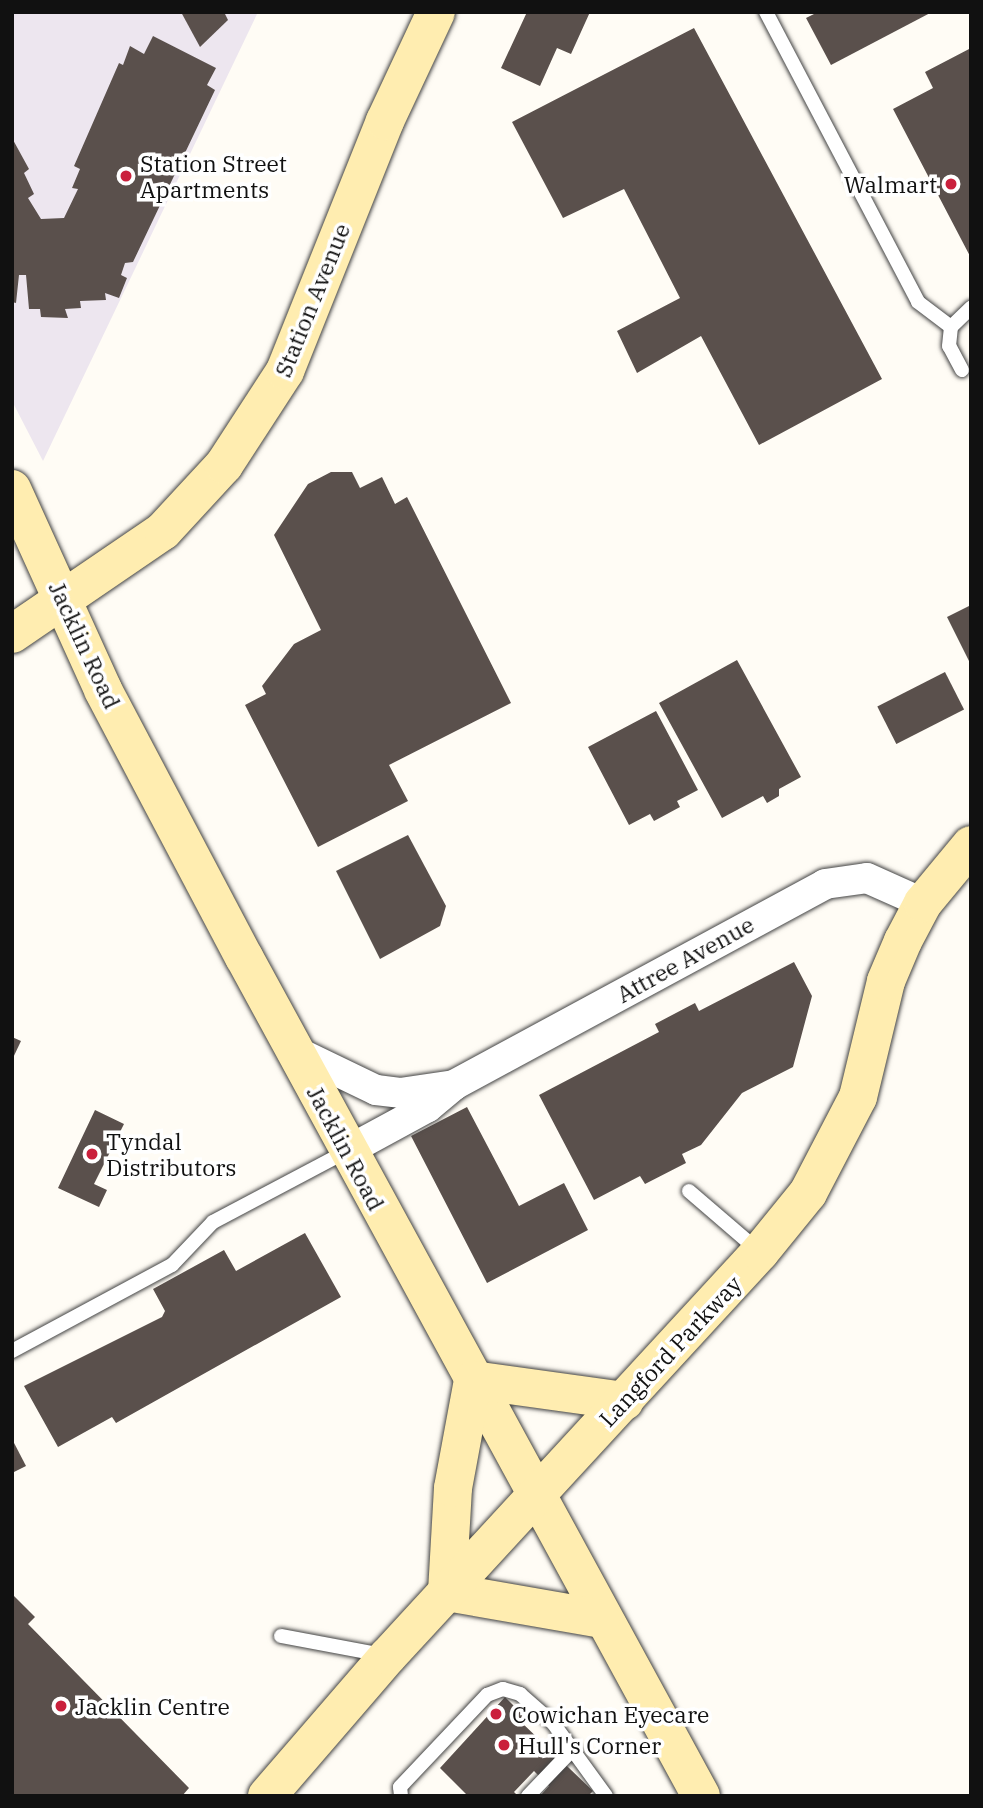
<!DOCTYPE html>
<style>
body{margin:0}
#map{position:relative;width:983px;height:1808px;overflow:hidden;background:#fffcf5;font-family:"IBM Plex Serif",serif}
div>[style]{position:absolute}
.industrial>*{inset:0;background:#ede6ef}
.building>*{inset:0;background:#5a504c;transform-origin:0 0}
.roads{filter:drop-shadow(0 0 2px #444) drop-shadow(0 0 2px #444)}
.lane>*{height:14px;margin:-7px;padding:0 7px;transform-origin:7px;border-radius:7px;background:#fff}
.street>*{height:30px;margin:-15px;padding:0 15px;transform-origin:15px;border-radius:15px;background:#fff}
.secondary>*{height:38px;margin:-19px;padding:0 19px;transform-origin:19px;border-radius:19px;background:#ffedb0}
.dots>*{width:19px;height:19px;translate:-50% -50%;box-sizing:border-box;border:4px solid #fff;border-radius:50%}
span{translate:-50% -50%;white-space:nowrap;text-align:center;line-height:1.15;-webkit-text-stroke:7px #fff;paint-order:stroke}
.poi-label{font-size:23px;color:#111}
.left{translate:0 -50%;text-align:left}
.right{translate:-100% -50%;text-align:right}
.street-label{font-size:23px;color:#111}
.frame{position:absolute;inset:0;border:14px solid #111;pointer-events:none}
</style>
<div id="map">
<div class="industrial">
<i style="clip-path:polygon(12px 12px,258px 12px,43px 461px,12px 401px)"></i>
</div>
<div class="building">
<i style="clip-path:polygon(181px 12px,224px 12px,228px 20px,200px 47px)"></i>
<i style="clip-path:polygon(527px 12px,590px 12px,571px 54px,557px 48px,540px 86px,501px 68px)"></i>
<i style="clip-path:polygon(818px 12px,932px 12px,831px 65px,806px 18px)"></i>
<i style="clip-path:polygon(694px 28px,882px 379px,759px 445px,701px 336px,637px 373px,617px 331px,680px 298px,624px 189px,563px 218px,512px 122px)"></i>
<i style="clip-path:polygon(153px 36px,216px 68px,207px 85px,215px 90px,133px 262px,125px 263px,121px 275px,127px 278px,119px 298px,105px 293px,106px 300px,80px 301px,81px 308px,65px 309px,68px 318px,41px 317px,40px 309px,29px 309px,26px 275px,19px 275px,16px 303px,12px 302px,12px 138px,29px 169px,24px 173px,34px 194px,28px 198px,41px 219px,64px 218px,78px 189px,72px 188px,80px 169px,74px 166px,119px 63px,123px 65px,130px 46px,144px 54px)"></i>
<i style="clip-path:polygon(971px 48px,971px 258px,893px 109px,933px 88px,925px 72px)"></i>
<i style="clip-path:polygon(331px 472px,352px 472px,360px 488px,382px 477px,395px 504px,407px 497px,511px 703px,389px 765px,408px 801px,318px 847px,245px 705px,266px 694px,262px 686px,294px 644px,321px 630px,274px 535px,308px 484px)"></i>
<i style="clip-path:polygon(971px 605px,971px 665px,947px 617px)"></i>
<i style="clip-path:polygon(737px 660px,801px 777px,779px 789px,779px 796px,767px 803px,763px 796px,722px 818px,659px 703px)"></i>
<i style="left:945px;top:672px;width:42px;height:76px;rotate:63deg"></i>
<i style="clip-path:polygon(656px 711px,698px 790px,677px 801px,680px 807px,654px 821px,650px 814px,629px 825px,588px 747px)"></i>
<i style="clip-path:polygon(408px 835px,446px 906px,440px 926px,380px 959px,336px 871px)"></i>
<i style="clip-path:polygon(794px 962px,812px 996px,793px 1067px,742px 1093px,701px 1145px,682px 1154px,686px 1163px,645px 1184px,640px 1176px,594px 1200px,539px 1095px,659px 1032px,655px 1024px,695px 1003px,699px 1011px)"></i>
<i style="clip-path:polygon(12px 1037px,21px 1041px,12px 1060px)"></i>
<i style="clip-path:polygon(467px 1107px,519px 1206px,564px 1183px,588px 1230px,487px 1283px,411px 1136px)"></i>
<i style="clip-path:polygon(95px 1110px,124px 1124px,94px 1184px,107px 1190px,99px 1207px,58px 1188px)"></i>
<i style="clip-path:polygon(305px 1233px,341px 1297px,116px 1423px,112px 1417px,58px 1447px,24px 1386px,162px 1317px,165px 1311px,153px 1289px,224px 1250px,236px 1271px)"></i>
<i style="clip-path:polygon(12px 1439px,26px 1466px,12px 1473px)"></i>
<i style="clip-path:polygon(12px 1594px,35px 1617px,28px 1624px,189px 1788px,182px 1796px,12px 1796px)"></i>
<i style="clip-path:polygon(505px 1697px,525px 1717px,520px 1721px,593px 1791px,588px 1796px,540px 1796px,549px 1786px,534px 1771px,514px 1792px,518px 1796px,468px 1796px,440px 1768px)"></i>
</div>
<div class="roads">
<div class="lane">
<i style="left:766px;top:12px;width:327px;rotate:62.3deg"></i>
<i style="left:918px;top:302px;width:41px;rotate:37.1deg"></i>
<i style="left:962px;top:370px;width:27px;rotate:-118deg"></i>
<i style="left:949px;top:346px;width:19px;rotate:-84deg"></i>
<i style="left:951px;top:327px;width:28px;rotate:-44deg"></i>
<i style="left:689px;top:1191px;width:94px;rotate:40.7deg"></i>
<i style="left:12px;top:1351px;width:182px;rotate:-28.3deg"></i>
<i style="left:172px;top:1265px;width:59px;rotate:-46.4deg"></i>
<i style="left:213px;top:1222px;width:152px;rotate:-27.9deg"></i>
<i style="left:281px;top:1636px;width:104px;rotate:10.6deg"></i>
<i style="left:401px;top:1796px;width:9px;rotate:-96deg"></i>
<i style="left:400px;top:1787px;width:127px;rotate:-46.6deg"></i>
<i style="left:487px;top:1695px;width:17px;rotate:-21deg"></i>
<i style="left:503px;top:1689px;width:18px;rotate:16deg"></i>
<i style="left:520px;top:1694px;width:44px;rotate:41.3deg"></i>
<i style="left:553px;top:1723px;width:90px;rotate:54deg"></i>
<i style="left:528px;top:1796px;width:66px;rotate:-46.2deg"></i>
</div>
<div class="street">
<i style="left:293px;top:1050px;width:92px;rotate:25.7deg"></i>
<i style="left:376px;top:1090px;width:24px;rotate:7deg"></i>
<i style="left:400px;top:1093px;width:55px;rotate:-8.4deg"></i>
<i style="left:347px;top:1151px;width:92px;rotate:-28.5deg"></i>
<i style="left:428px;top:1107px;width:34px;rotate:-40deg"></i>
<i style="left:454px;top:1085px;width:422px;rotate:-28.4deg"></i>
<i style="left:825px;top:884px;width:42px;rotate:-8.1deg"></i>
<i style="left:867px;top:878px;width:61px;rotate:24.1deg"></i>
</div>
<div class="secondary">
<i style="left:12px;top:489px;width:221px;rotate:65.6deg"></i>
<i style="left:103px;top:690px;width:302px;rotate:62.2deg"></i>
<i style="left:244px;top:957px;width:955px;rotate:61.42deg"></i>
<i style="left:12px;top:634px;width:183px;rotate:-34.3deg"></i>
<i style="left:163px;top:531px;width:90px;rotate:-47.3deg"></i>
<i style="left:224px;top:465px;width:112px;rotate:-57deg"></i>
<i style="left:285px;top:371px;width:269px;rotate:-68.2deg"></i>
<i style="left:385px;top:121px;width:120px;rotate:-64.9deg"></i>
<i style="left:473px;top:1380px;width:153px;rotate:7.9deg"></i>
<i style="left:447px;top:1592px;width:104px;rotate:-86.7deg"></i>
<i style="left:453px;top:1488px;width:110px;rotate:-79.5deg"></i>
<i style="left:447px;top:1592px;width:156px;rotate:9.9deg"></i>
<i style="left:267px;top:1796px;width:185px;rotate:-49.2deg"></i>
<i style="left:388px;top:1656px;width:549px;rotate:-47.36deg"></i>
<i style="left:760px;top:1252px;width:76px;rotate:-50.9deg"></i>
<i style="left:808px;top:1193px;width:108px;rotate:-62.5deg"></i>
<i style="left:858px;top:1097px;width:119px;rotate:-76.4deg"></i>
<i style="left:886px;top:981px;width:43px;rotate:-67deg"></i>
<i style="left:903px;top:941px;width:43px;rotate:-62.2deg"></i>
<i style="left:923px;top:903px;width:75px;rotate:-50.4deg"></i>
</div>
</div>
<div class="dots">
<i style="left:126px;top:176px;background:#ca203c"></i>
<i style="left:951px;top:184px;background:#ca203c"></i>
<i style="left:92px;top:1154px;background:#ca203c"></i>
<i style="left:61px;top:1706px;background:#ca203c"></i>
<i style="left:496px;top:1714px;background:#ca203c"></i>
<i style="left:504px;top:1745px;background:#ca203c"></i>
</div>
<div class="poi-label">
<span class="left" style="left:140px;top:176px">Station Street<br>Apartments</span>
<span class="right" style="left:937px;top:184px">Walmart</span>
<span class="left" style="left:106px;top:1154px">Tyndal<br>Distributors</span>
<span class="left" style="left:75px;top:1706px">Jacklin Centre</span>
<span class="left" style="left:512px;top:1714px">Cowichan Eyecare</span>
<span class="left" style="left:518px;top:1745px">Hull's Corner</span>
</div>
<div class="street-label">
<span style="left:312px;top:300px;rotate:-68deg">Station Avenue</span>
<span style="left:85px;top:645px;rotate:65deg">Jacklin Road</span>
<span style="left:685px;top:959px;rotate:-29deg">Attree Avenue</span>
<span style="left:346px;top:1148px;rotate:62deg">Jacklin Road</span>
<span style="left:670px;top:1351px;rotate:-47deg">Langford Parkway</span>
</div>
<div class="frame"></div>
</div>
